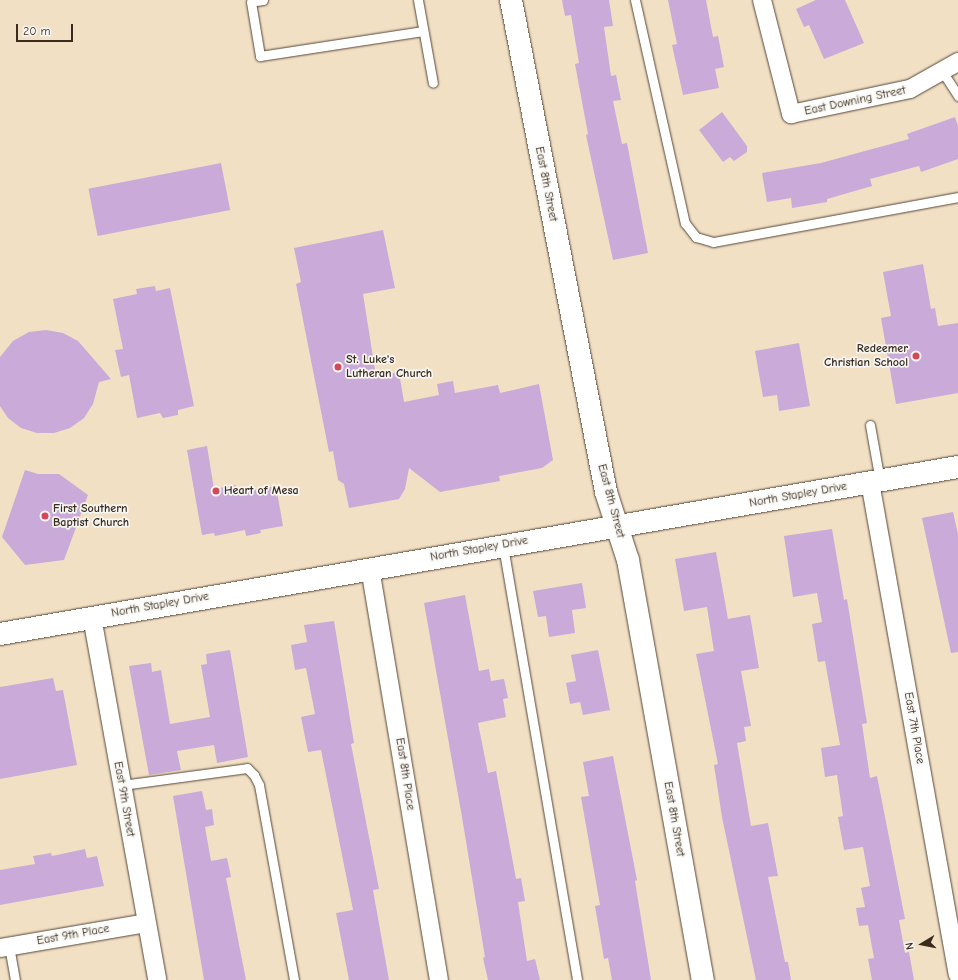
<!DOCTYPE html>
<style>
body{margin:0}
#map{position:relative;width:958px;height:980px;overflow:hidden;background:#f2e0c5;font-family:"Comic Neue",sans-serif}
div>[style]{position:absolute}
.building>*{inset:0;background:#c9aad8;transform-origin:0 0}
.roads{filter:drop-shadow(0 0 1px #564537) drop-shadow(0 0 1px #564537)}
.service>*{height:9px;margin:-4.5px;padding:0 4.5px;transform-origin:4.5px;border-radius:4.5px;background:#fff}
.minor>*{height:18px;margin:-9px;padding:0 9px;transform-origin:9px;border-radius:9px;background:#fff}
.tertiary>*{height:22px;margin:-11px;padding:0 11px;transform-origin:11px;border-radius:11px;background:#fff}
.secondary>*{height:22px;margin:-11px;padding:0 11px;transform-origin:11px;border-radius:11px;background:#fff}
.dots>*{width:11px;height:11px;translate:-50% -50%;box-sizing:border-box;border:2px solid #f6f6f2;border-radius:50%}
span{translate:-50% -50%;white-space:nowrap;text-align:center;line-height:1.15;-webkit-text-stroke:3.5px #f6f6f2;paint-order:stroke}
.street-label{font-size:12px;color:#3b2a1e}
.poi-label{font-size:12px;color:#3b2a1e;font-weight:700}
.right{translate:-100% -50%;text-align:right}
.left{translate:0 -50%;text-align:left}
.north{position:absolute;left:902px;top:924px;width:40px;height:40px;-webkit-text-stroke:3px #f6f6f2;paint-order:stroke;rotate:260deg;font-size:11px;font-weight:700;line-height:16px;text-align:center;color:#3b2a1e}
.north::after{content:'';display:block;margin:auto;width:14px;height:18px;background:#3b2a1e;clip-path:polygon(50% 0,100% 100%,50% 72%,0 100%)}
.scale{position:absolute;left:16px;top:24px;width:57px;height:18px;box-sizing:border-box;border:2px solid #3b2a1e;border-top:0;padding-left:5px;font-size:12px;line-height:14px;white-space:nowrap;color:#3b2a1e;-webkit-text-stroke:3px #f6f6f2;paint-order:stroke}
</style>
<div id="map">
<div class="building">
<i style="clip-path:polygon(562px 0,609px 0,613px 26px,604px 27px,611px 76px,616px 75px,621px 100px,613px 101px,622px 144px,627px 143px,648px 253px,613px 260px,586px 135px,588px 134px,575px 64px,579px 63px,571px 15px,565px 16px)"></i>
<i style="clip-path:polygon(668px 0,706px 0,713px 37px,718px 36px,724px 67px,715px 69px,719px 88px,683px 95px,672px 45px,677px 44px)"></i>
<i style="clip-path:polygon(816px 0,845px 0,864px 43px,824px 59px,809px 25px,804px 27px,796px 9px)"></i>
<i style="clip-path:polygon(722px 112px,747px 146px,747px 152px,734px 161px,730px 157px,723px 162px,699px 130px)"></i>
<i style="clip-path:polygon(955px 117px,958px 126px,958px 159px,921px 172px,919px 166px,870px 179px,872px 186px,827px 199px,827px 202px,792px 208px,791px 198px,767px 202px,762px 173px,821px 163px,909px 139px,907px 134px)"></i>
<i style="left:221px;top:163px;width:48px;height:135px;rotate:79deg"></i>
<i style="clip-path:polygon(383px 230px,395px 288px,363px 294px,376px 376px,399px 372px,404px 402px,439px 395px,437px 384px,453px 381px,455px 393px,498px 385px,500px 393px,539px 384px,553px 460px,542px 468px,499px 476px,500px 481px,440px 492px,409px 468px,405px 489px,399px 499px,349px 508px,344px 484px,338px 480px,333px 451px,329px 452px,296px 284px,301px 282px,294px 248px)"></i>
<i style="clip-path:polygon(923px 264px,931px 309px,935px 308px,938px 326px,958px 323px,958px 393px,896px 404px,881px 318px,891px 316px,883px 272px)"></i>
<i style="clip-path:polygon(155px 286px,156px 291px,170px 288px,194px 406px,178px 410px,178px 415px,163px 418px,160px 413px,137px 418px,129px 375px,121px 377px,115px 350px,123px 349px,113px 299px,137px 294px,136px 289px)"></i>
<i style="clip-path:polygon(46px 330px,63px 333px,78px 341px,111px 379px,99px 382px,93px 404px,84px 418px,70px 428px,54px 433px,37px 433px,21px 428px,8px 418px,0 406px,0 357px,13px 341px,29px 332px)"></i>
<i style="clip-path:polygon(799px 343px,810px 406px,779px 411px,777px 395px,763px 397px,755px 351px)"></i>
<i style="clip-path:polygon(207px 446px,214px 489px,236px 485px,237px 493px,276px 486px,283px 526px,260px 530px,261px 533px,246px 536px,245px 530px,215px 536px,214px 533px,202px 535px,187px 450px)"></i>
<i style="clip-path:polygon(25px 470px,38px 474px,59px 474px,88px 495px,64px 560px,25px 565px,2px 537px)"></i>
<i style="clip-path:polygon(953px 512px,958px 534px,958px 652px,951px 653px,922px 518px)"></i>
<i style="clip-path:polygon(832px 529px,844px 600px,847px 599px,867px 723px,862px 724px,870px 778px,877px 776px,905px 919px,899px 920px,905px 953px,909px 952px,914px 980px,872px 980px,868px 959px,874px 958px,868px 925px,859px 926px,856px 908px,865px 907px,861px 888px,870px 886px,863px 847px,844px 850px,838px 817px,843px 816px,837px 775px,825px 777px,821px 748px,840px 745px,825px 661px,818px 662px,812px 624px,822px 622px,817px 593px,793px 597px,784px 536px)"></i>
<i style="clip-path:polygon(716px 552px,728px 619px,750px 615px,759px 668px,741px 671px,751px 726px,744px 727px,746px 741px,737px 743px,751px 826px,768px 823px,778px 876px,768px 877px,785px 962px,788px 962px,791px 980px,756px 980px,722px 817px,714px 765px,718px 764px,696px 654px,714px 651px,707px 607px,684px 611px,675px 559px)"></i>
<i style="clip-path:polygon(582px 583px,586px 608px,572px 610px,575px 633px,549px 637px,546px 616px,538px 617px,533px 591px)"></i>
<i style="clip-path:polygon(465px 595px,479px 671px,489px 669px,491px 681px,504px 679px,508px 698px,503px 699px,506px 717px,478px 723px,488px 773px,496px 771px,516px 879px,521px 878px,525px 901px,518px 902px,527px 961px,535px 959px,540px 980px,488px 980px,483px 958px,485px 957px,462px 817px,424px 603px)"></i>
<i style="clip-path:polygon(334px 621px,354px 743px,351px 744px,379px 889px,373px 890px,389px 980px,349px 980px,336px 913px,353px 910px,321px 750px,308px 752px,301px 717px,315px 714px,306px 668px,295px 670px,291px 645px,307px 642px,304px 625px)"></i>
<i style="clip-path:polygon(230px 650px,248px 757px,217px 763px,214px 745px,177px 751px,181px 770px,149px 775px,129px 666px,151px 663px,152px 672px,161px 670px,170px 724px,210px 717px,201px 665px,207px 664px,206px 654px)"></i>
<i style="clip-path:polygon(598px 650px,610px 710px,583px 715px,580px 702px,570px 704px,566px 683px,576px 681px,571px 655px)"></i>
<i style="clip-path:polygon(53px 678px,56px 691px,63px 690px,77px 765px,0 779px,0 687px)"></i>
<i style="clip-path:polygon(613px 756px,637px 880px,635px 881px,651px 980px,612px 980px,608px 958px,604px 959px,595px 906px,600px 905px,581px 797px,589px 796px,583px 762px)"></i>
<i style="clip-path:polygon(202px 791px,206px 810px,212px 809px,214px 825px,205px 827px,211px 861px,227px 858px,231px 877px,226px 878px,246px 980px,204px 980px,173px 796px)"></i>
<i style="clip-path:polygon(85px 849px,87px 858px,97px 856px,104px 886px,0 905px,0 870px,35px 864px,33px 856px,51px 853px,52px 856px)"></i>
</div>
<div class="roads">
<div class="service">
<i style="left:263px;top:0;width:12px;rotate:171deg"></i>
<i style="left:251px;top:2px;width:55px;rotate:80.5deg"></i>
<i style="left:260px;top:56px;width:165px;rotate:-8.7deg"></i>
<i style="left:418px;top:0;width:84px;rotate:79.8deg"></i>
<i style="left:635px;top:0;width:229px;rotate:77.4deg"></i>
<i style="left:685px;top:223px;width:18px;rotate:52deg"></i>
<i style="left:696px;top:237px;width:18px;rotate:16deg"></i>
<i style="left:713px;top:242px;width:249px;rotate:-10.4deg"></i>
<i style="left:942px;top:71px;width:30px;rotate:57deg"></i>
<i style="left:870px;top:425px;width:57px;rotate:79.9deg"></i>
<i style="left:503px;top:546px;width:440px;rotate:80.3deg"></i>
<i style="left:122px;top:785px;width:126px;rotate:-7.7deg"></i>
<i style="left:247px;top:768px;width:10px;rotate:45deg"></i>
<i style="left:254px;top:775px;width:11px;rotate:63deg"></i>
<i style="left:259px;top:785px;width:198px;rotate:79.8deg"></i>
<i style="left:9px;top:946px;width:35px;rotate:80deg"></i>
</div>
<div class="minor">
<i style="left:762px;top:0;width:118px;rotate:75.7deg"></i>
<i style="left:791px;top:114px;width:122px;rotate:-11.9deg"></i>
<i style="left:910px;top:89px;width:55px;rotate:-29.4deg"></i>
<i style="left:870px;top:482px;width:500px;rotate:79.9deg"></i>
<i style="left:370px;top:568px;width:418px;rotate:80.5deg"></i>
<i style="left:92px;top:617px;width:369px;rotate:79.8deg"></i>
<i style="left:0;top:948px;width:148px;rotate:-9.7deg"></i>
</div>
<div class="tertiary">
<i style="left:511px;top:0;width:501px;rotate:79.07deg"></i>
<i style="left:606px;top:492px;width:71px;rotate:72.1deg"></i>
<i style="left:628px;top:560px;width:427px;rotate:79.9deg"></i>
</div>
<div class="secondary">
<i style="left:0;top:634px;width:972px;rotate:-9.89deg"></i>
</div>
</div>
<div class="dots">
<i style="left:916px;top:356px;background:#d1495b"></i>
<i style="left:338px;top:367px;background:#d1495b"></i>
<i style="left:216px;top:491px;background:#d1495b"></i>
<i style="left:45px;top:516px;background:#d1495b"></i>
</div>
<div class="street-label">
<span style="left:855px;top:101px;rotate:-12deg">East Downing Street</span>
<span style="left:546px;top:184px;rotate:79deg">East 8th Street</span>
<span style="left:798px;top:495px;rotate:-10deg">North Stapley Drive</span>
<span style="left:611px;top:501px;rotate:75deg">East 8th Street</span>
<span style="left:479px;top:549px;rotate:-10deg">North Stapley Drive</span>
<span style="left:160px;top:605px;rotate:-10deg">North Stapley Drive</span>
<span style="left:914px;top:728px;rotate:80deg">East 7th Place</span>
<span style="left:405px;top:774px;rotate:81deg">East 8th Place</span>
<span style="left:124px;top:799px;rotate:80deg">East 9th Street</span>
<span style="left:674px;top:819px;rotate:80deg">East 8th Street</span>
<span style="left:73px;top:935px;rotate:-10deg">East 9th Place</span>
</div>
<div class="poi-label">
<span class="right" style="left:908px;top:356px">Redeemer<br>Christian School</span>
<span class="left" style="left:346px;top:367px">St. Luke's<br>Lutheran Church</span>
<span class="left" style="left:224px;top:491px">Heart of Mesa</span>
<span class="left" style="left:53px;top:516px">First Southern<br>Baptist Church</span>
</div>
<div class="north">N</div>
<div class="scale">20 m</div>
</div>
